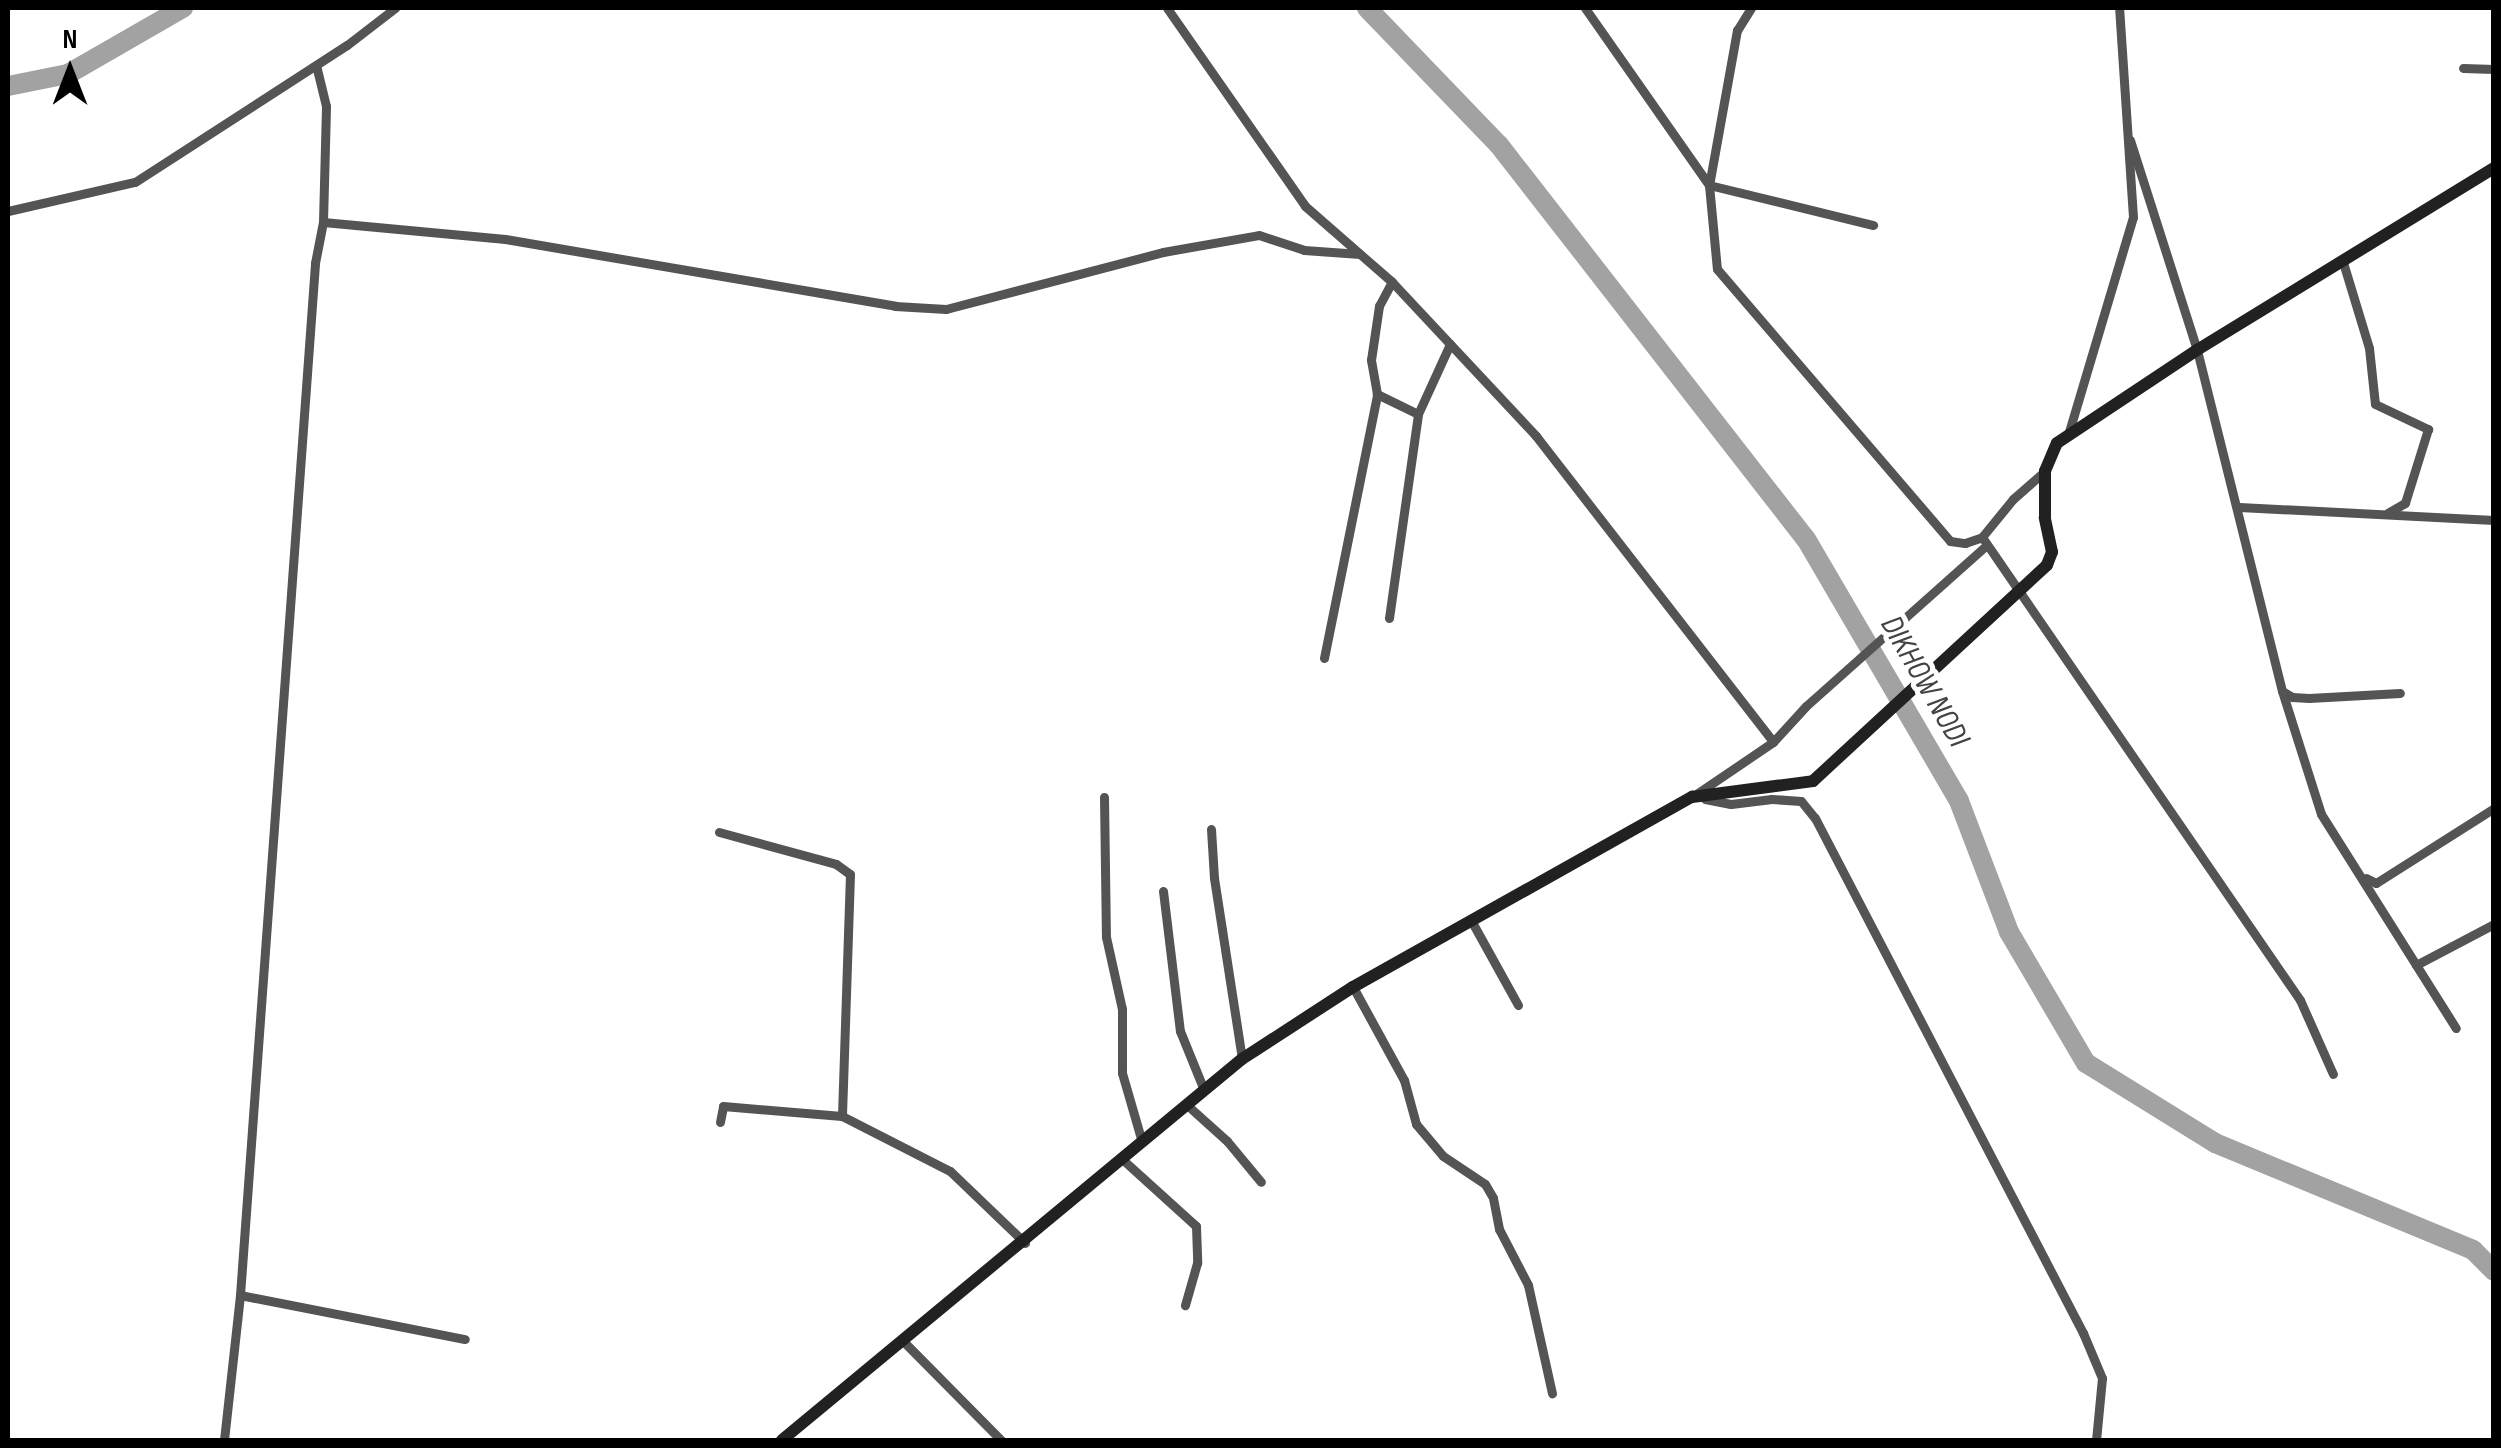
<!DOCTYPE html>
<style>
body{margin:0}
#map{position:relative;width:2501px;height:1448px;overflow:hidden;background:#fff;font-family:"Sofia Sans Condensed",sans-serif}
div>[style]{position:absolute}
.river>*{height:20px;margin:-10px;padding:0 10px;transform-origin:10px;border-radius:10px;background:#a2a2a2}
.street>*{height:9px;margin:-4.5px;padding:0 4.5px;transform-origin:4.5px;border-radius:4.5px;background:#545454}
.secondary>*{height:12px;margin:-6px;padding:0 6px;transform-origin:6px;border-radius:6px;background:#212121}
.secondary-bridge>*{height:12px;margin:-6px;padding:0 6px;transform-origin:6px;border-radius:6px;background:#212121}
span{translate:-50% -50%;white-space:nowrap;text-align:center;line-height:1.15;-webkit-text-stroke:10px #fff;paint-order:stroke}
.water-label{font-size:32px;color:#434343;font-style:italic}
.frame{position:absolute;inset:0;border:10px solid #000;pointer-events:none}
.north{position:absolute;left:20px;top:20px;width:100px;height:100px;-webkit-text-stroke:8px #fff;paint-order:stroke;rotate:0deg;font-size:28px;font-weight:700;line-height:40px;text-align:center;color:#000}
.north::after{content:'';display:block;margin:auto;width:35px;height:45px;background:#000;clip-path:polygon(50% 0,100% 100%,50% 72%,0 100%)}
</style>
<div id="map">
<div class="river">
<i style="left:1367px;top:8px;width:190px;rotate:46.1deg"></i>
<i style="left:1499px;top:145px;width:499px;rotate:52.1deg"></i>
<i style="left:1806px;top:539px;width:303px;rotate:59.7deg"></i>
<i style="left:1959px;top:801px;width:140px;rotate:69.1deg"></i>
<i style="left:2009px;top:932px;width:152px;rotate:59.6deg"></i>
<i style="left:2086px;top:1063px;width:152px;rotate:31.8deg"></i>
<i style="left:2215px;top:1143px;width:279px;rotate:22.5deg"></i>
<i style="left:2473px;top:1250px;width:30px;rotate:45deg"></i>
<i style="left:8px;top:86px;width:61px;rotate:-11.3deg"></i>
<i style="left:68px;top:74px;width:133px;rotate:-29.9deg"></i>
</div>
<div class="street">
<i style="left:1167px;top:8px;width:241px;rotate:55.1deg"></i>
<i style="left:1305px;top:206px;width:116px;rotate:41.1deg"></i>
<i style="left:1392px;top:282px;width:211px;rotate:46.9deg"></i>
<i style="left:1536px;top:436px;width:387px;rotate:52.2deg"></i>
<i style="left:1773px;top:742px;width:94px;rotate:145.8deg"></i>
<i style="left:1585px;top:8px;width:216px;rotate:55deg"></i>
<i style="left:1709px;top:185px;width:84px;rotate:84.6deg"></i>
<i style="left:1717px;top:269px;width:358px;rotate:49.4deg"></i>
<i style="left:1950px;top:541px;width:15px;rotate:8deg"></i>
<i style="left:1965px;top:543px;width:18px;rotate:-19deg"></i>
<i style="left:1982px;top:537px;width:49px;rotate:-50.8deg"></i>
<i style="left:2013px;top:499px;width:43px;rotate:-41.2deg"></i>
<i style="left:1751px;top:8px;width:26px;rotate:122deg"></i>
<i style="left:1737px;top:30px;width:158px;rotate:100.2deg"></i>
<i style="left:1709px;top:185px;width:169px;rotate:13.7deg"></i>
<i style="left:2463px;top:68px;width:31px;rotate:2deg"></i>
<i style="left:2130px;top:140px;width:220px;rotate:72.3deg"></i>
<i style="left:2197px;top:350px;width:351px;rotate:76deg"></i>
<i style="left:2282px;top:691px;width:129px;rotate:72.4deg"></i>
<i style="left:2321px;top:814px;width:253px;rotate:57.8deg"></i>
<i style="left:8px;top:211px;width:130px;rotate:-12.9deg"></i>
<i style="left:135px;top:182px;width:252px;rotate:-32.9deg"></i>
<i style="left:347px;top:45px;width:61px;rotate:-37.6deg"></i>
<i style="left:323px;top:222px;width:183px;rotate:5.3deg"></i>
<i style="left:505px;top:239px;width:396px;rotate:9.7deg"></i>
<i style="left:895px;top:306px;width:51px;rotate:3.4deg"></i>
<i style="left:946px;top:309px;width:224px;rotate:-14.7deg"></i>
<i style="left:1163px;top:252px;width:97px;rotate:-10deg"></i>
<i style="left:1259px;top:235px;width:47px;rotate:18.4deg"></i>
<i style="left:1304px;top:250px;width:56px;rotate:4.1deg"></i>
<i style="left:2342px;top:259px;width:93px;rotate:73.1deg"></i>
<i style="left:2369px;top:348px;width:56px;rotate:83.9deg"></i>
<i style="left:2375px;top:404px;width:59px;rotate:25.3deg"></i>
<i style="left:2428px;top:429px;width:77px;rotate:107.3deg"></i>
<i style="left:2405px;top:503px;width:20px;rotate:150deg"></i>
<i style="left:1418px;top:414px;width:77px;rotate:-65.4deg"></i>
<i style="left:2068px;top:435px;width:227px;rotate:-73.4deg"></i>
<i style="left:2133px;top:217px;width:209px;rotate:-93.8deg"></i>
<i style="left:2239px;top:507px;width:255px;rotate:2.9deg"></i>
<i style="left:1982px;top:537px;width:562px;rotate:55.52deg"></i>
<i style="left:2300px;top:1000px;width:81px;rotate:66deg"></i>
<i style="left:1389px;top:618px;width:206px;rotate:-81.9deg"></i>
<i style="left:1418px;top:414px;width:46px;rotate:-154deg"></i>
<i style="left:1377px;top:394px;width:35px;rotate:-100deg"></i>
<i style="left:1371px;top:360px;width:55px;rotate:-81.6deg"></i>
<i style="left:1379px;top:306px;width:27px;rotate:-62deg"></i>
<i style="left:1324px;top:658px;width:269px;rotate:-78.6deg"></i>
<i style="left:2282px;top:691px;width:12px;rotate:31deg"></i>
<i style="left:2292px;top:697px;width:17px;rotate:3deg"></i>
<i style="left:2309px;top:698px;width:91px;rotate:-3.1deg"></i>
<i style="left:1773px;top:742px;width:49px;rotate:-47.5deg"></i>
<i style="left:1806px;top:706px;width:242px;rotate:-41.7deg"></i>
<i style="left:1104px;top:797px;width:140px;rotate:89.2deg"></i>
<i style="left:1106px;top:937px;width:74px;rotate:77.5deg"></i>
<i style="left:1122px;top:1009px;width:64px;rotate:90deg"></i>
<i style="left:1122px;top:1073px;width:72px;rotate:73.8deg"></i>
<i style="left:1705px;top:799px;width:26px;rotate:11deg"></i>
<i style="left:1731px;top:804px;width:41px;rotate:-7deg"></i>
<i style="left:1772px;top:799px;width:29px;rotate:4deg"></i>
<i style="left:1801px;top:801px;width:22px;rotate:51deg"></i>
<i style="left:1815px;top:818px;width:581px;rotate:62.51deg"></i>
<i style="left:2083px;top:1333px;width:49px;rotate:67.1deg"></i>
<i style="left:2102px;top:1378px;width:62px;rotate:95.5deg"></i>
<i style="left:1211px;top:829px;width:49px;rotate:86.5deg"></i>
<i style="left:1214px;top:878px;width:183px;rotate:81.2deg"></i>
<i style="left:719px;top:832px;width:121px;rotate:15.3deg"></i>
<i style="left:836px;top:864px;width:17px;rotate:36deg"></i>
<i style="left:850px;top:874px;width:242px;rotate:91.9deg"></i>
<i style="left:842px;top:1116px;width:121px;rotate:27deg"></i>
<i style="left:950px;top:1171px;width:104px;rotate:43.8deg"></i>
<i style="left:2366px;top:878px;width:11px;rotate:27deg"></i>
<i style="left:2376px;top:883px;width:140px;rotate:-32.4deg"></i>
<i style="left:1163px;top:891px;width:141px;rotate:83.1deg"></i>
<i style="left:1180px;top:1031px;width:64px;rotate:67.9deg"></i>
<i style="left:1472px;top:922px;width:95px;rotate:61deg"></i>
<i style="left:2416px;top:965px;width:88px;rotate:-27.7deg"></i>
<i style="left:1353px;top:987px;width:106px;rotate:61.3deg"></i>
<i style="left:1404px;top:1080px;width:46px;rotate:74.7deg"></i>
<i style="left:1416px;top:1124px;width:42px;rotate:49.8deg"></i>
<i style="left:1443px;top:1156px;width:50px;rotate:33.7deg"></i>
<i style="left:1485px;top:1184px;width:16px;rotate:60deg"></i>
<i style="left:1493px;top:1198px;width:32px;rotate:79deg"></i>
<i style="left:1499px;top:1229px;width:63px;rotate:62.6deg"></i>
<i style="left:1528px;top:1285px;width:111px;rotate:77.5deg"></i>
<i style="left:1187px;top:1105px;width:54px;rotate:42deg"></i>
<i style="left:1227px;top:1141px;width:53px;rotate:50.3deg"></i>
<i style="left:720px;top:1122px;width:16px;rotate:-79deg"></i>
<i style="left:723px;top:1106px;width:119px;rotate:4.8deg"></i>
<i style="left:1122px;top:1159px;width:100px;rotate:42.2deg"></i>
<i style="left:1196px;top:1226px;width:37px;rotate:88deg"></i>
<i style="left:1197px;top:1263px;width:44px;rotate:105.9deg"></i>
<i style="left:240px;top:1295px;width:229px;rotate:11.1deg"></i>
<i style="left:904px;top:1342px;width:138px;rotate:45.3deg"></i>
<i style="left:224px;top:1440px;width:146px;rotate:-83.7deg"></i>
<i style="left:240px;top:1295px;width:1035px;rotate:-85.84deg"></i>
<i style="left:315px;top:263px;width:42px;rotate:-79deg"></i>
<i style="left:323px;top:222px;width:116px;rotate:-88.5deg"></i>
<i style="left:326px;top:106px;width:42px;rotate:-103.7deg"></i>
</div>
<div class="secondary">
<i style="left:2047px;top:565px;width:14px;rotate:-69deg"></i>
<i style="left:2052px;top:552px;width:35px;rotate:-102deg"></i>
<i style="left:2045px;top:518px;width:47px;rotate:-90deg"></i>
<i style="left:2045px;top:471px;width:30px;rotate:-67deg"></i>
<i style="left:2057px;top:443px;width:168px;rotate:-33.6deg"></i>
<i style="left:2197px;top:350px;width:348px;rotate:-31.5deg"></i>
<i style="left:782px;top:1440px;width:597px;rotate:-39.63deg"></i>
<i style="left:1242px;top:1059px;width:132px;rotate:-33deg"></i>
<i style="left:1353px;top:987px;width:389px;rotate:-29.3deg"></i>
<i style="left:1692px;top:797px;width:122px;rotate:-7.5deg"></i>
</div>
<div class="secondary-bridge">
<i style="left:1813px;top:781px;width:318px;rotate:-42.7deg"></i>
</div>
<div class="water-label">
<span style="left:1924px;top:682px;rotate:60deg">DIKHOW NODI</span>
</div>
<div class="frame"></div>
<div class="north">N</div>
</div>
